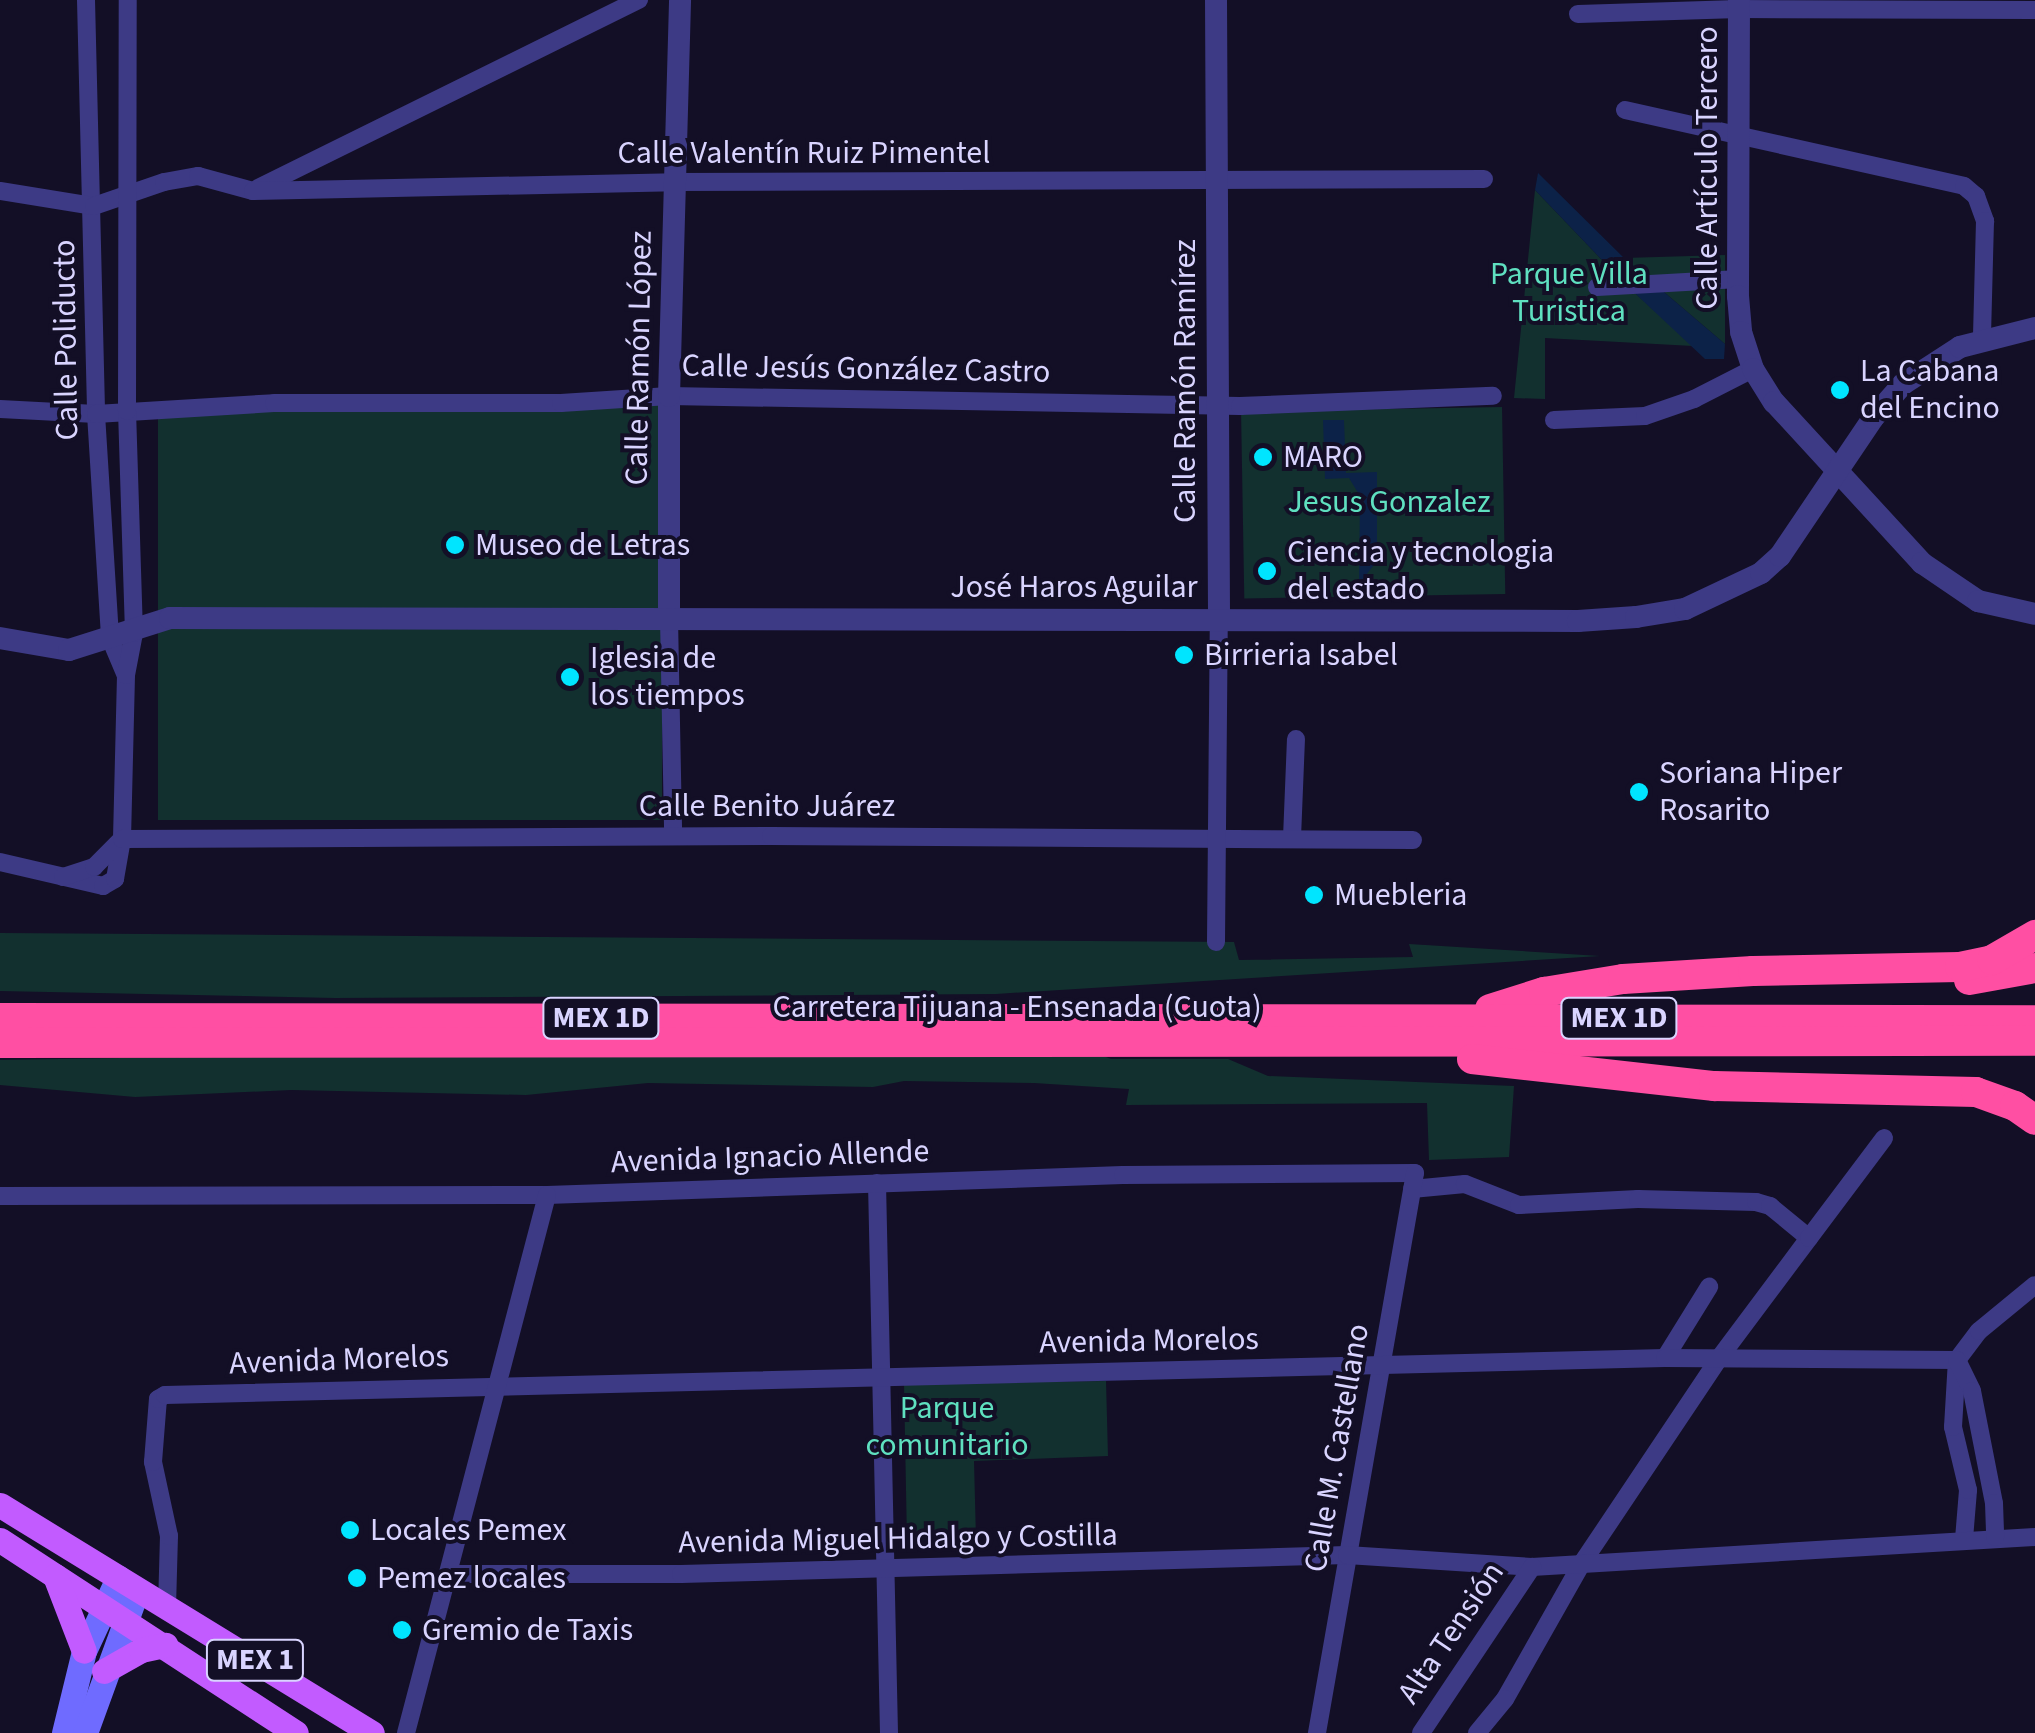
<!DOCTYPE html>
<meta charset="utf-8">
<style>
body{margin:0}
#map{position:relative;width:2035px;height:1733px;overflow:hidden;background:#130f26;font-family:"Source Sans 3",sans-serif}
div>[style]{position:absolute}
.green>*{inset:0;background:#12302f;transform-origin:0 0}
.water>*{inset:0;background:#0c2248}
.minor>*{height:18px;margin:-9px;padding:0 9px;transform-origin:9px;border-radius:9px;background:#3d3a85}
.tertiary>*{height:22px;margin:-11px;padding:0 11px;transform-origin:11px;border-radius:11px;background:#3d3a85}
.secondary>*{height:25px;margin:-12.5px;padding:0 12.5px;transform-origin:12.5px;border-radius:12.5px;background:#6f6bff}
.primary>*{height:25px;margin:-12.5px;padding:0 12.5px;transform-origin:12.5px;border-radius:12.5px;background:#c25bff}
.motorway>*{height:30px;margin:-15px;padding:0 15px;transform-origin:15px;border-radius:15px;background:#ff4fa3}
.dots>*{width:28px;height:28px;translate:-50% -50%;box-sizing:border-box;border:5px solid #130f26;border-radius:50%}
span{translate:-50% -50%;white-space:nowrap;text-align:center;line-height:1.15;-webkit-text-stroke:8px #130f26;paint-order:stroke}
.shield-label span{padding:2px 8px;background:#130f26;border:2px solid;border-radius:8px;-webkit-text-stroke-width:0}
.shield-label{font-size:30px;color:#d9d4ff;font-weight:700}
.street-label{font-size:32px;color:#d9d4ff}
.park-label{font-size:32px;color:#5fe0c0}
.poi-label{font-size:32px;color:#d9d4ff}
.left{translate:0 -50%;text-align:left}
</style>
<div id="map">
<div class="green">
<i style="clip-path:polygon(1535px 190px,1624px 283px,1693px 346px,1545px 338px,1545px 399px,1514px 398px)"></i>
<i style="clip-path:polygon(1725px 255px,1725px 344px,1624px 258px)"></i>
<i style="left:662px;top:405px;width:415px;height:504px;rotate:90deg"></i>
<i style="left:1502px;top:407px;width:187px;height:261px;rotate:89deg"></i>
<i style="clip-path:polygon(0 933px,1234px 942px,1239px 960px,1413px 957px,1409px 944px,1600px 956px,996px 994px,335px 998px,0 991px)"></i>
<i style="clip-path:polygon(1091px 1051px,1111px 1059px,1228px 1059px,1268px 1076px,1514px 1086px,1509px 1157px,1429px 1160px,1427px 1103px,1126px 1105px,1129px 1089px,1034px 1083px,904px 1081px,873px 1087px,648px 1083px,526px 1095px,291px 1090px,135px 1097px,0 1085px,0 1060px,487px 1052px)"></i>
<i style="clip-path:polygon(1106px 1381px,1108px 1456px,974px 1461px,976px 1539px,907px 1541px,904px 1384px)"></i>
</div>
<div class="water">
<i style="clip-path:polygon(1538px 173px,1624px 258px,1725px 344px,1724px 359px,1705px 359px,1624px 283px,1535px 190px)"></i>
<i style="clip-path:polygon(1323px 420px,1344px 420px,1346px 473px,1377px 472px,1377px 561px,1359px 584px,1360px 496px,1349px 478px,1325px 479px)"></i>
</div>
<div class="minor">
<i style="left:86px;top:0;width:414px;rotate:88.6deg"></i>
<i style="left:96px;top:414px;width:224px;rotate:86.4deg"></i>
<i style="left:110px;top:638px;width:39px;rotate:67deg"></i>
<i style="left:1578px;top:14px;width:161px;rotate:-1.8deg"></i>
<i style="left:1739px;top:9px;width:296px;rotate:0.2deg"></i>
<i style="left:1625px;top:110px;width:347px;rotate:12.6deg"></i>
<i style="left:1964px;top:186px;width:16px;rotate:40deg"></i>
<i style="left:1976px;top:196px;width:27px;rotate:70deg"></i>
<i style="left:1985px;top:221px;width:117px;rotate:91.5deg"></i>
<i style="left:258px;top:188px;width:425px;rotate:-26.3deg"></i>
<i style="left:0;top:191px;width:95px;rotate:9.1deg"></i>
<i style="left:94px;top:206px;width:74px;rotate:-18.9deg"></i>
<i style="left:164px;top:182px;width:35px;rotate:-10deg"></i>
<i style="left:198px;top:176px;width:57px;rotate:15.3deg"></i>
<i style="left:253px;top:191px;width:421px;rotate:-1.2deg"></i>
<i style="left:674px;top:182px;width:810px;rotate:-0.21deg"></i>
<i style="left:1597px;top:287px;width:142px;rotate:-3.2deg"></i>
<i style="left:0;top:409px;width:96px;rotate:3deg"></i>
<i style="left:96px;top:414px;width:178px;rotate:-3.5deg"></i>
<i style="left:274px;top:403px;width:287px"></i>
<i style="left:561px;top:403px;width:108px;rotate:-3.7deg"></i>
<i style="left:669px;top:396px;width:571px;rotate:1deg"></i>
<i style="left:1240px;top:406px;width:253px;rotate:-2.3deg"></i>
<i style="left:1554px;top:420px;width:91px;rotate:-2.5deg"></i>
<i style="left:1645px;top:416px;width:52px;rotate:-19.1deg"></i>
<i style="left:1694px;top:399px;width:66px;rotate:-27deg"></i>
<i style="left:669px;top:618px;width:218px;rotate:88.9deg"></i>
<i style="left:1292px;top:838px;width:99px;rotate:-87.7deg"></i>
<i style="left:0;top:862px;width:106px;rotate:13.1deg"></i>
<i style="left:103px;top:886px;width:14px;rotate:-30deg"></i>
<i style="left:115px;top:879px;width:41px;rotate:-80.1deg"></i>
<i style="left:122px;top:839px;width:164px;rotate:-88.6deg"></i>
<i style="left:126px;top:675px;width:43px;rotate:-79.2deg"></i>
<i style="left:134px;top:633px;width:222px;rotate:-91.8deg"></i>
<i style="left:127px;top:411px;width:411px;rotate:-89.9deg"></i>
<i style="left:63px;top:877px;width:33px;rotate:-18deg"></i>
<i style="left:94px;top:867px;width:40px;rotate:-45deg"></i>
<i style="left:122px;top:839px;width:649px;rotate:-0.26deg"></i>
<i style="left:771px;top:836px;width:642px;rotate:0.36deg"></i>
<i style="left:1216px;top:942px;width:322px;rotate:-89.5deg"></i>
<i style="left:877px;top:1183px;width:550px;rotate:88.75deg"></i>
<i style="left:1412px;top:1189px;width:53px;rotate:-5.4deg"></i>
<i style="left:1465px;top:1184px;width:58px;rotate:21.3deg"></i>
<i style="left:1519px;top:1205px;width:119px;rotate:-2.9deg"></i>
<i style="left:1638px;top:1199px;width:118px;rotate:1.5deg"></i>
<i style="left:1756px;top:1202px;width:15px;rotate:16deg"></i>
<i style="left:1770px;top:1206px;width:50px;rotate:39.4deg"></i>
<i style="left:1809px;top:1238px;width:149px;rotate:126.8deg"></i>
<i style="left:1720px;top:1357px;width:248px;rotate:123.8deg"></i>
<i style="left:1582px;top:1563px;width:156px;rotate:119.5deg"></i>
<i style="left:1505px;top:1699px;width:44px;rotate:129.5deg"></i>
<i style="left:0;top:1196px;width:547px;rotate:-0.1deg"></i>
<i style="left:547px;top:1195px;width:576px;rotate:-1.99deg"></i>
<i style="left:1123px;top:1175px;width:292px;rotate:-0.4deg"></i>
<i style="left:1415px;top:1173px;width:569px;rotate:99.93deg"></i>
<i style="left:1809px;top:1238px;width:125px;rotate:-53.1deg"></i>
<i style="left:1665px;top:1358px;width:84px;rotate:-58.2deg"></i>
<i style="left:1964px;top:1539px;width:49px;rotate:-85.3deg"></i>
<i style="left:1968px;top:1490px;width:65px;rotate:-103.4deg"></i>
<i style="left:1953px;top:1427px;width:67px;rotate:-86.6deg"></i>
<i style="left:1957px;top:1360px;width:36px;rotate:-53deg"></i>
<i style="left:1979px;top:1331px;width:72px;rotate:-39.4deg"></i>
<i style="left:449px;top:1574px;width:232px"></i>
<i style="left:681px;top:1574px;width:666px;rotate:-1.63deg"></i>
<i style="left:1347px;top:1555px;width:185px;rotate:3.7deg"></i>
<i style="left:1532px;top:1567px;width:504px;rotate:-3.41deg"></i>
<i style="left:167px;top:1607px;width:71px;rotate:-88.4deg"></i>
<i style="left:169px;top:1536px;width:76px;rotate:-102.2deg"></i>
<i style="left:153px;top:1462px;width:63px;rotate:-85.5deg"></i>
<i style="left:158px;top:1399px;width:8px;rotate:-30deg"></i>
<i style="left:165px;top:1395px;width:1500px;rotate:-1.41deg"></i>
<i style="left:1665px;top:1358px;width:292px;rotate:0.4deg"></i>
<i style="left:1957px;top:1360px;width:34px;rotate:64deg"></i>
<i style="left:1972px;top:1391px;width:114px;rotate:78.9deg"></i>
<i style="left:1994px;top:1503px;width:34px;rotate:88deg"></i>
<i style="left:406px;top:1733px;width:556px;rotate:-75.31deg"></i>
<i style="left:1421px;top:1733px;width:200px;rotate:-56.2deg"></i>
</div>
<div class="tertiary">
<i style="left:1216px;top:0;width:620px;rotate:89.72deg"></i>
<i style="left:1739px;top:0;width:296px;rotate:90.2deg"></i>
<i style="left:1738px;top:296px;width:36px;rotate:85deg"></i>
<i style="left:1741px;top:332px;width:39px;rotate:72deg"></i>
<i style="left:1753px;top:369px;width:39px;rotate:58deg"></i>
<i style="left:1774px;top:402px;width:219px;rotate:47.4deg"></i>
<i style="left:1922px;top:563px;width:68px;rotate:34.2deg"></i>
<i style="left:1978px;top:601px;width:58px;rotate:12.8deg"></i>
<i style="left:669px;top:618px;width:222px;rotate:-90deg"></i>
<i style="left:669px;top:396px;width:396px;rotate:-88.4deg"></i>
<i style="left:0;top:638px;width:70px;rotate:9.9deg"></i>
<i style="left:69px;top:650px;width:106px;rotate:-17.6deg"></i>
<i style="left:170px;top:618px;width:1408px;rotate:0.12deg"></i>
<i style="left:1578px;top:621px;width:58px;rotate:-3.9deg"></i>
<i style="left:1636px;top:617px;width:50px;rotate:-9.3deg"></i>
<i style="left:1685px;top:609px;width:84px;rotate:-25.3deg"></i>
<i style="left:1761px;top:573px;width:25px;rotate:-42deg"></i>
<i style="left:1780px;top:556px;width:166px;rotate:-56deg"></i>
<i style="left:1873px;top:418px;width:45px;rotate:-48.6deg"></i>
<i style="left:1903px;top:384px;width:68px;rotate:-33deg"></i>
<i style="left:1960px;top:347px;width:77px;rotate:-14.2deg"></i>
</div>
<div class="secondary">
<i style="left:64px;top:1733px;width:84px;rotate:-76.3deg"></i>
<i style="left:84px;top:1651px;width:81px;rotate:-65deg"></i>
<i style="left:85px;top:1733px;width:152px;rotate:-70deg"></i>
</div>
<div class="primary">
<i style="left:0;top:1505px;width:436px;rotate:31.5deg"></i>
<i style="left:0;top:1540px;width:353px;rotate:33.1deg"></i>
<i style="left:55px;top:1576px;width:80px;rotate:68.9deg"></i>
<i style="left:104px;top:1671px;width:43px;rotate:-29.6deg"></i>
<i style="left:141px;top:1650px;width:25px;rotate:-12deg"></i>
</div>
<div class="motorway">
<i style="left:1969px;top:980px;width:67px;rotate:-10.3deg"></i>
<i style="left:1490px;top:1009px;width:57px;rotate:-17.5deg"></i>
<i style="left:1544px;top:992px;width:80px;rotate:-9.3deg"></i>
<i style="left:1623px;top:979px;width:130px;rotate:-3.5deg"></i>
<i style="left:1753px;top:971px;width:207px;rotate:-1.1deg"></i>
<i style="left:1960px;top:967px;width:33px;rotate:-12deg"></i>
<i style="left:1992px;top:960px;width:50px;rotate:-30.2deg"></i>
<i style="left:0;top:1018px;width:2035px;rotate:0.06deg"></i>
<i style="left:0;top:1043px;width:2035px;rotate:-0.06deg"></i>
<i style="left:1472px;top:1059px;width:244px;rotate:6.4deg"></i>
<i style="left:1714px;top:1086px;width:262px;rotate:1.3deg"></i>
<i style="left:1976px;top:1092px;width:41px;rotate:19.7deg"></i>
<i style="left:2015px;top:1106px;width:24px;rotate:35deg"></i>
</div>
<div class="dots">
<i style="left:1840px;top:390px;background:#00e5ff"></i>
<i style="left:1263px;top:457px;background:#00e5ff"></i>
<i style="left:455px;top:545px;background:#00e5ff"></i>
<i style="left:1267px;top:571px;background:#00e5ff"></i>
<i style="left:1184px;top:655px;background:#00e5ff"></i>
<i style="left:570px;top:677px;background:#00e5ff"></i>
<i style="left:1639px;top:792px;background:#00e5ff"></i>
<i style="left:1314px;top:895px;background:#00e5ff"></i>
<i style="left:350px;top:1530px;background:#00e5ff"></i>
<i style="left:357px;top:1578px;background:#00e5ff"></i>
<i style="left:402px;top:1630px;background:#00e5ff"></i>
</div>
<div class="shield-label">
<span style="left:601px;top:1018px">MEX 1D</span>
<span style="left:1619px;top:1018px">MEX 1D</span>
<span style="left:255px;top:1660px">MEX 1</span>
</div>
<div class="street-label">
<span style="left:804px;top:153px">Calle Valentín Ruiz Pimentel</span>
<span style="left:1707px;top:168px;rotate:-90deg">Calle Artículo Tercero</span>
<span style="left:66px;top:340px;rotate:-91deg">Calle Poliducto</span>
<span style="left:639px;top:358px;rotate:-89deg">Calle Ramón López</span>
<span style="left:866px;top:369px;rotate:1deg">Calle Jesús González Castro</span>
<span style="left:1185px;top:381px;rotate:-90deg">Calle Ramón Ramírez</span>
<span style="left:1074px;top:587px">José Haros Aguilar</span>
<span style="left:767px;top:806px">Calle Benito Juárez</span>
<span style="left:1017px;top:1007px">Carretera Tijuana - Ensenada (Cuota)</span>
<span style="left:770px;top:1157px;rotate:-2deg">Avenida Ignacio Allende</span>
<span style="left:1149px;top:1341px;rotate:-1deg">Avenida Morelos</span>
<span style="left:339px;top:1360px;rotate:-2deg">Avenida Morelos</span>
<span style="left:1337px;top:1448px;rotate:-80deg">Calle M. Castellano</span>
<span style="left:898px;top:1539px;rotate:-1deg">Avenida Miguel Hidalgo y Costilla</span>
<span style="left:1451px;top:1633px;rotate:-56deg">Alta Tensión</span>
</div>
<div class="park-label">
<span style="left:1569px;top:293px">Parque Villa<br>Turistica</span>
<span style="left:1389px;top:502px">Jesus Gonzalez</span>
<span style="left:947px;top:1427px">Parque<br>comunitario</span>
</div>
<div class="poi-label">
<span class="left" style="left:1860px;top:390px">La Cabana<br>del Encino</span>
<span class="left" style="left:1283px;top:457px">MARO</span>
<span class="left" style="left:475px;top:545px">Museo de Letras</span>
<span class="left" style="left:1287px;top:571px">Ciencia y tecnologia<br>del estado</span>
<span class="left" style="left:1204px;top:655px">Birrieria Isabel</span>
<span class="left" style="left:590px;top:677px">Iglesia de<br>los tiempos</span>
<span class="left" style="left:1659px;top:792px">Soriana Hiper<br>Rosarito</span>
<span class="left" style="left:1334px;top:895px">Muebleria</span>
<span class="left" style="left:370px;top:1530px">Locales Pemex</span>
<span class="left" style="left:377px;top:1578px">Pemez locales</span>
<span class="left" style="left:422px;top:1630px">Gremio de Taxis</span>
</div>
</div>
